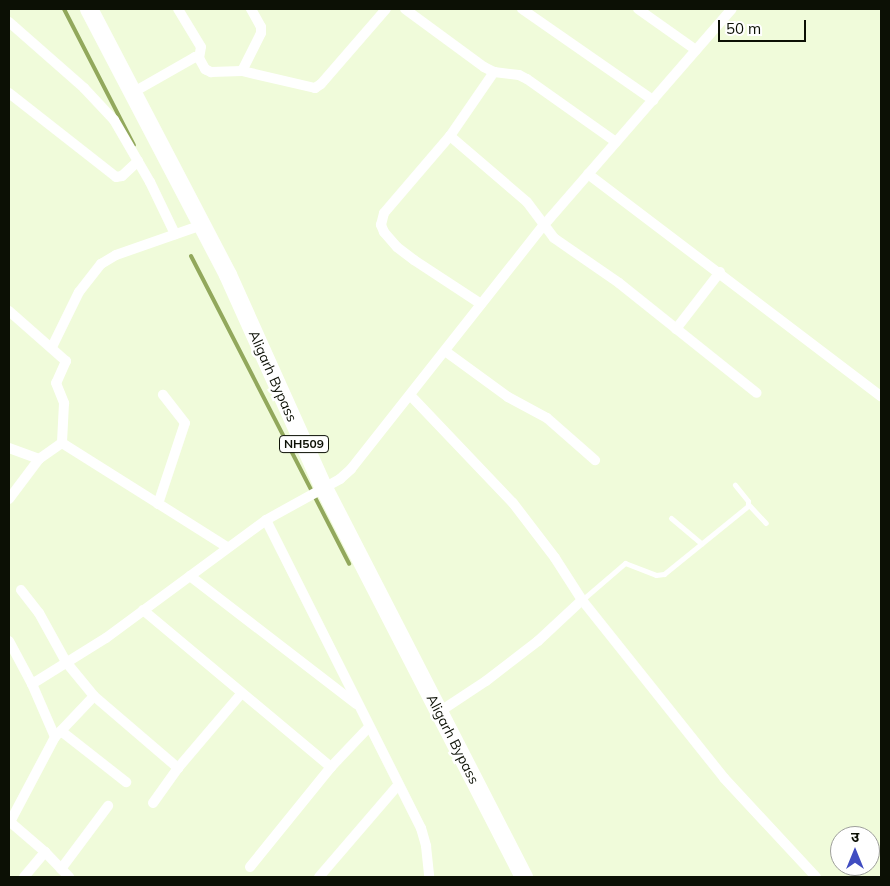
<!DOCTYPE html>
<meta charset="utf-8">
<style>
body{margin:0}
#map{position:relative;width:890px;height:886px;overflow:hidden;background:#f0fbda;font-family:Mulish,"Noto Sans Devanagari",sans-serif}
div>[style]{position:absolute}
.stream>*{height:4px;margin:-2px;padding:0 2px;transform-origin:2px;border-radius:2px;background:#92a85c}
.lane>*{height:5px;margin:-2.5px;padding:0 2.5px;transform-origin:2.5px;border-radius:2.5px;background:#fff}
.street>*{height:10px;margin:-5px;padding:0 5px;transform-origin:5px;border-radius:5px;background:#fff}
.highway>*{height:18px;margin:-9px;padding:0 9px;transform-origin:9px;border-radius:9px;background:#fff}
span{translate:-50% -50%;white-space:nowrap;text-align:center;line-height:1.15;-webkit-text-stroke:5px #fff;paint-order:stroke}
.shield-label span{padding:1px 4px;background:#fff;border:1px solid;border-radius:4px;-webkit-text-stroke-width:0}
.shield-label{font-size:12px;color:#0c1005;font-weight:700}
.street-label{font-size:14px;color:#0c1005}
.frame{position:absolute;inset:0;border:10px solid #0c1005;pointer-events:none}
.north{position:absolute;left:830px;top:826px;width:50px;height:50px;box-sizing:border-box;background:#fff;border:1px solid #9e9f9b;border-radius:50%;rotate:0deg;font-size:14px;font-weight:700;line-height:20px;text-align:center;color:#0c1005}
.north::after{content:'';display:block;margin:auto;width:18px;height:22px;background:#404dc1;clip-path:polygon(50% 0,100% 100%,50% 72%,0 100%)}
.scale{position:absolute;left:718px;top:20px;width:88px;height:22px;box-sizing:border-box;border:2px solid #0c1005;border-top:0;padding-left:6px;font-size:15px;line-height:18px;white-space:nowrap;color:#0c1005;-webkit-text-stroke:4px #fff;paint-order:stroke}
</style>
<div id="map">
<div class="stream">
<i style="left:64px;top:9px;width:153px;rotate:62.8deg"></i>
<i style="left:191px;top:256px;width:346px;rotate:62.8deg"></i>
</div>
<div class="lane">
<i style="left:748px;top:504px;width:26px;rotate:47deg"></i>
<i style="left:671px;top:518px;width:40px;rotate:40deg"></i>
<i style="left:582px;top:600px;width:57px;rotate:-40.7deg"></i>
<i style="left:625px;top:563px;width:33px;rotate:21deg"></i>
<i style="left:656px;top:575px;width:8px;rotate:-7deg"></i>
<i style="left:664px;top:574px;width:108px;rotate:-39deg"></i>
<i style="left:748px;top:506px;width:5px;rotate:-90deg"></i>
<i style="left:748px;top:501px;width:21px;rotate:-129deg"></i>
</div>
<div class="street">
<i style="left:178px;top:9px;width:44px;rotate:58.8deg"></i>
<i style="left:201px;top:47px;width:11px;rotate:100deg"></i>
<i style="left:405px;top:9px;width:98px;rotate:36.3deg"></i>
<i style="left:484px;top:67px;width:11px;rotate:27deg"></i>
<i style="left:494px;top:72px;width:25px;rotate:7deg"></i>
<i style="left:519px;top:75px;width:9px;rotate:27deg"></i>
<i style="left:527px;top:79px;width:109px;rotate:35.3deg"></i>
<i style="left:522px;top:9px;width:160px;rotate:34.8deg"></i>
<i style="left:638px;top:9px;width:71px;rotate:35.3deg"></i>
<i style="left:9px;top:22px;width:100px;rotate:41.3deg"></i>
<i style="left:84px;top:88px;width:44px;rotate:46.8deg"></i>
<i style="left:114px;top:120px;width:72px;rotate:59.9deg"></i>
<i style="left:150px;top:182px;width:58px;rotate:64.3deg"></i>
<i style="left:242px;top:71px;width:42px;rotate:-63.4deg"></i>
<i style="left:261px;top:33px;width:6px;rotate:-90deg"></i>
<i style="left:261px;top:27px;width:21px;rotate:-119deg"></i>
<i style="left:9px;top:93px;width:136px;rotate:38.1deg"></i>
<i style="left:116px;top:177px;width:6px;rotate:-9deg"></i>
<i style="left:122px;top:176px;width:22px;rotate:-43deg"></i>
<i style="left:132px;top:93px;width:73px;rotate:-29.7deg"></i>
<i style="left:195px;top:57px;width:4px;rotate:14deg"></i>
<i style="left:199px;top:58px;width:13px;rotate:61deg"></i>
<i style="left:205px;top:69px;width:7px;rotate:27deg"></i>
<i style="left:211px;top:72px;width:31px;rotate:-2deg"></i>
<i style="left:242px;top:71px;width:75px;rotate:13.1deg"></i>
<i style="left:315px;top:88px;width:7px;rotate:-34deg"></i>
<i style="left:321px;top:84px;width:99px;rotate:-49.1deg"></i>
<i style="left:450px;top:136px;width:101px;rotate:40.6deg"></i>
<i style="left:527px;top:202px;width:45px;rotate:53.1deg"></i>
<i style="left:554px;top:238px;width:79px;rotate:34.7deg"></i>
<i style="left:619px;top:283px;width:176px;rotate:38.6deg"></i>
<i style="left:588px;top:174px;width:368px;rotate:37.2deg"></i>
<i style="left:481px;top:304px;width:80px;rotate:-146.7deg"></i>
<i style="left:414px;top:260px;width:21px;rotate:-143deg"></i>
<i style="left:397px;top:247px;width:20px;rotate:-131deg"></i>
<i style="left:384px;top:232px;width:8px;rotate:-113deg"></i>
<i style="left:381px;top:225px;width:12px;rotate:-76deg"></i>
<i style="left:384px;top:213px;width:101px;rotate:-49.4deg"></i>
<i style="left:450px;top:136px;width:78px;rotate:-55.5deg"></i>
<i style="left:9px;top:311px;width:76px;rotate:41.3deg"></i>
<i style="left:66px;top:361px;width:24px;rotate:114deg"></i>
<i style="left:56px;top:383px;width:22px;rotate:68deg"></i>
<i style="left:64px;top:403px;width:40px;rotate:92.9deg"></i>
<i style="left:676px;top:329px;width:72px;rotate:-52.3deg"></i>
<i style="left:52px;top:347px;width:61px;rotate:-63.9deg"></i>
<i style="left:79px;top:292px;width:36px;rotate:-52deg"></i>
<i style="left:101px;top:264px;width:17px;rotate:-31deg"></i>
<i style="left:116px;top:255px;width:91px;rotate:-19.2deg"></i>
<i style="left:445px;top:351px;width:78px;rotate:36.1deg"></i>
<i style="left:508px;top:397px;width:44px;rotate:28.3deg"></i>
<i style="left:547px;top:418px;width:64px;rotate:41.2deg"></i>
<i style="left:410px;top:395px;width:149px;rotate:46.4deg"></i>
<i style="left:513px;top:503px;width:69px;rotate:52.6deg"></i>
<i style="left:555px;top:558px;width:50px;rotate:57.3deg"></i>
<i style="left:582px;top:600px;width:228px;rotate:51.4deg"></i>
<i style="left:724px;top:778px;width:135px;rotate:47.1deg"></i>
<i style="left:9px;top:448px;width:32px;rotate:20deg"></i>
<i style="left:39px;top:459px;width:28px;rotate:-35deg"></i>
<i style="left:62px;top:443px;width:195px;rotate:32.2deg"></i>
<i style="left:9px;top:499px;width:50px;rotate:-53.1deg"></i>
<i style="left:158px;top:504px;width:85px;rotate:-71.6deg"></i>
<i style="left:185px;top:423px;width:36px;rotate:-128deg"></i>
<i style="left:266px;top:520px;width:345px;rotate:63.3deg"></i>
<i style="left:421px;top:828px;width:19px;rotate:74deg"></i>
<i style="left:426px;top:846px;width:31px;rotate:84deg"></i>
<i style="left:190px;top:576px;width:210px;rotate:37.6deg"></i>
<i style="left:21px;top:590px;width:29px;rotate:52deg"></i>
<i style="left:39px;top:613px;width:56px;rotate:61.1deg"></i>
<i style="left:66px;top:662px;width:44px;rotate:50.5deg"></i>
<i style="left:94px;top:696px;width:111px;rotate:40.6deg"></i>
<i style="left:143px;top:610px;width:245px;rotate:39.9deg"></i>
<i style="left:9px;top:641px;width:49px;rotate:61.9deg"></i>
<i style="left:32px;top:684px;width:58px;rotate:66.5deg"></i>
<i style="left:55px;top:737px;width:96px;rotate:117.9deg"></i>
<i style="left:32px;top:684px;width:87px;rotate:-31.9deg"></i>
<i style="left:106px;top:638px;width:199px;rotate:-36.4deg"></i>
<i style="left:266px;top:520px;width:85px;rotate:-29deg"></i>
<i style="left:340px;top:479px;width:15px;rotate:-42deg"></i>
<i style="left:351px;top:469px;width:311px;rotate:-51.7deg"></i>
<i style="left:544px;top:225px;width:286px;rotate:-49deg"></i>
<i style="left:439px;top:712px;width:56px;rotate:-33.4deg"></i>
<i style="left:486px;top:681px;width:66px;rotate:-37.6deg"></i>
<i style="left:538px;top:641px;width:60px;rotate:-43deg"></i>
<i style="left:61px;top:731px;width:83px;rotate:38.1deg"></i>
<i style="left:58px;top:734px;width:52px;rotate:-46.5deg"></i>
<i style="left:153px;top:803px;width:43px;rotate:-54.5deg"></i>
<i style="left:178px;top:768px;width:97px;rotate:-49.6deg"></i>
<i style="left:9px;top:821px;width:48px;rotate:40.7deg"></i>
<i style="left:45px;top:852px;width:35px;rotate:46deg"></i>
<i style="left:250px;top:867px;width:129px;rotate:-51deg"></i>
<i style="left:331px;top:767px;width:55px;rotate:-46.5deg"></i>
<i style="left:61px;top:869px;width:79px;rotate:-53.3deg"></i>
<i style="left:24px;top:877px;width:33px;rotate:-50deg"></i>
<i style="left:319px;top:877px;width:121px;rotate:-49.3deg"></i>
</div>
<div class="highway">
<i style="left:89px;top:9px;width:300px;rotate:62.4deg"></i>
<i style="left:228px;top:275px;width:231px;rotate:65.8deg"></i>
<i style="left:323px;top:486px;width:440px;rotate:62.8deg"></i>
</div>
<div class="shield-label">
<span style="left:304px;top:444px">NH509</span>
</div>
<div class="street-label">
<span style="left:273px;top:376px;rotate:66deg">Aligarh Bypass</span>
<span style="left:453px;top:739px;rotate:63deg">Aligarh Bypass</span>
</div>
<div class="frame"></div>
<div class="north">उ</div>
<div class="scale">50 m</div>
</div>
